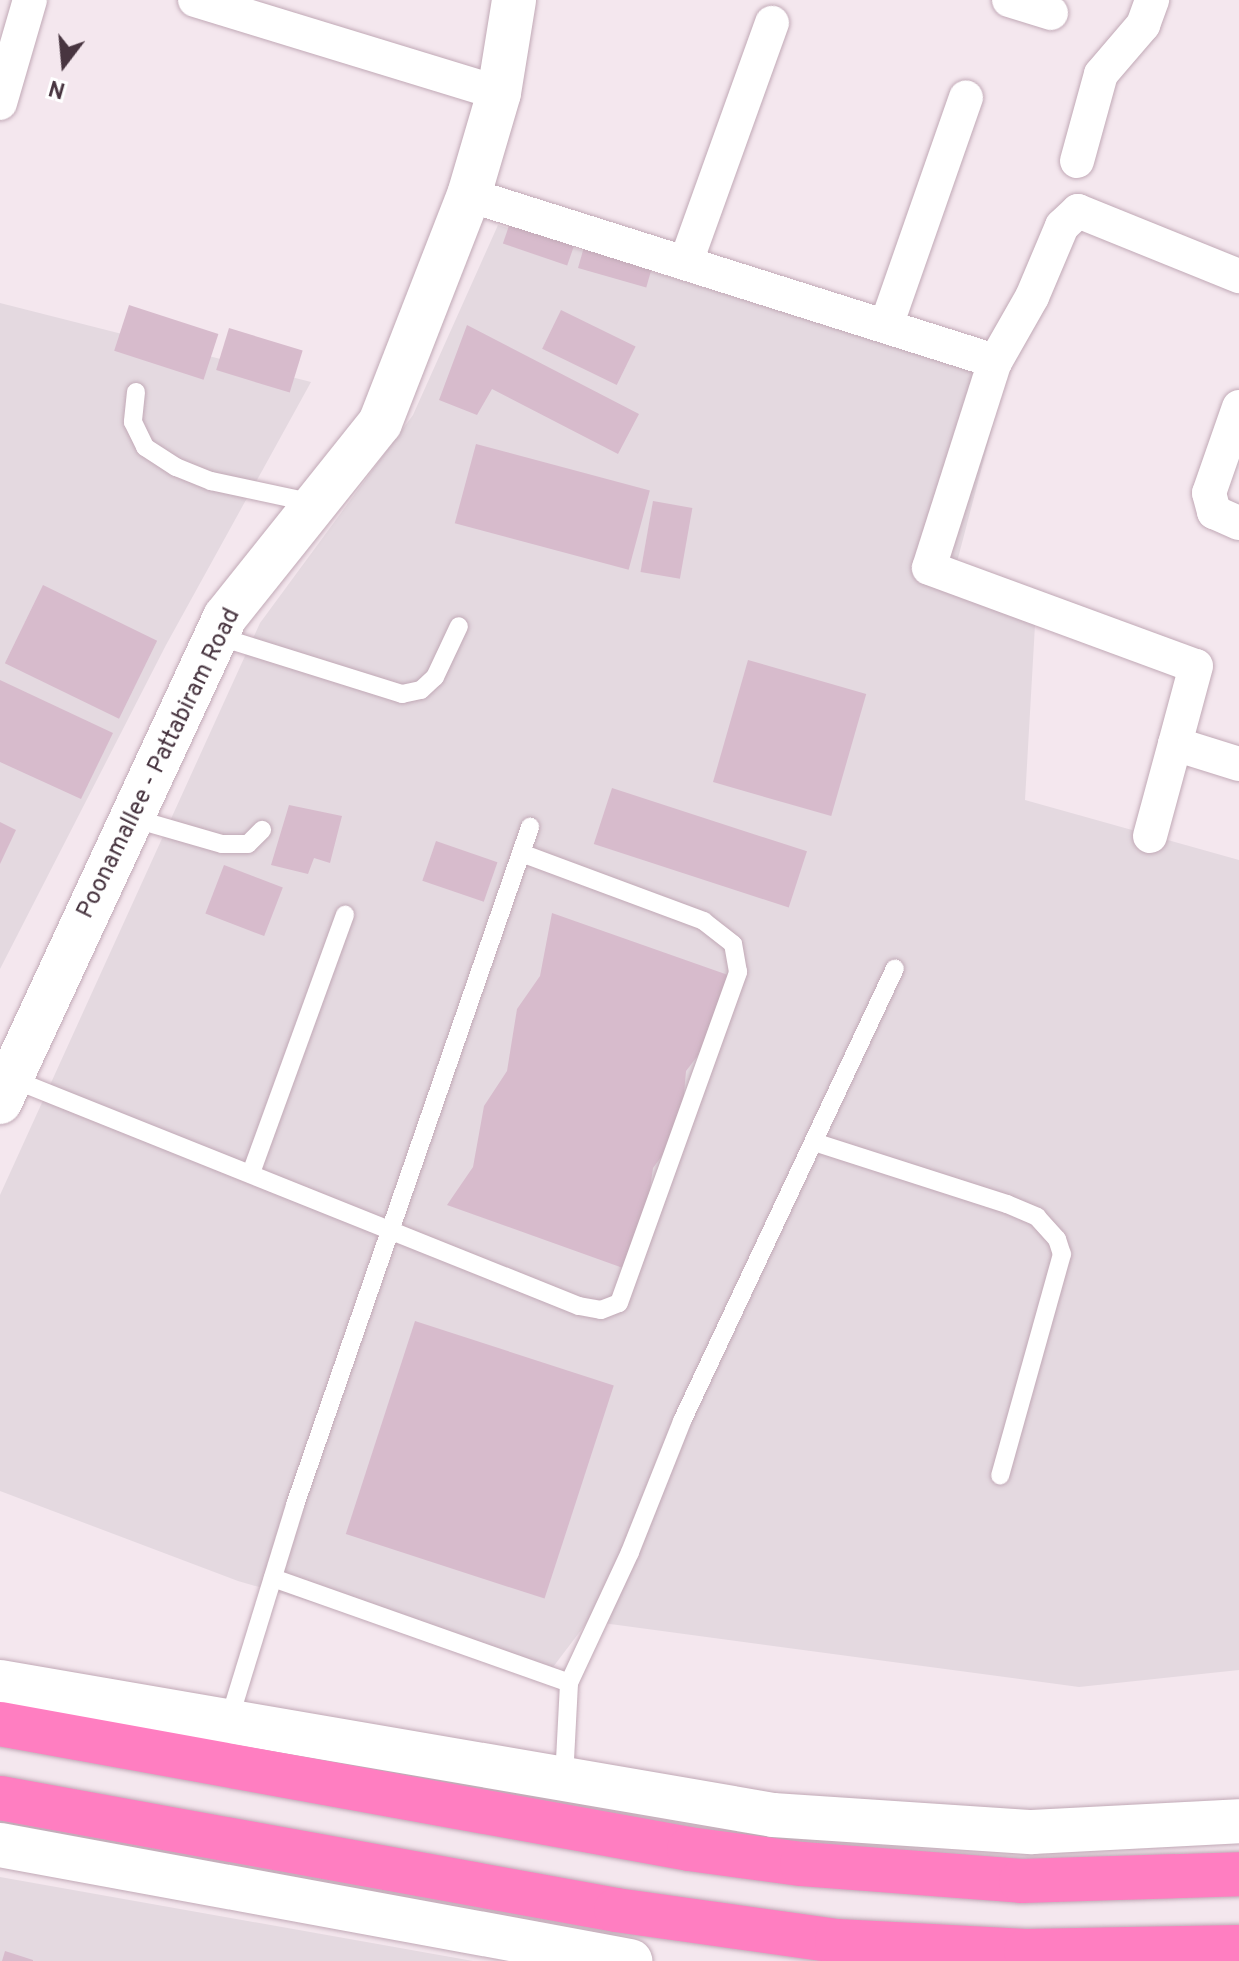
<!DOCTYPE html>
<style>
body{margin:0}
#map{position:relative;width:1239px;height:1961px;overflow:hidden;background:#f4e7ee;font-family:Overpass,sans-serif}
div>[style]{position:absolute}
.industrial>*{inset:0;background:#e4d9e0}
.building>*{inset:0;background:#d7bbcc;transform-origin:0 0}
.roads{filter:drop-shadow(0 0 2px #c1a9b6) drop-shadow(0 0 2px #c1a9b6)}
.service>*{height:18px;margin:-9px;padding:0 9px;transform-origin:9px;border-radius:9px;background:#fff}
.minor>*{height:34px;margin:-17px;padding:0 17px;transform-origin:17px;border-radius:17px;background:#fff}
.tertiary>*{height:44px;margin:-22px;padding:0 22px;transform-origin:22px;border-radius:22px;background:#fff}
.trunk>*{height:44px;margin:-22px;padding:0 22px;transform-origin:22px;border-radius:22px;background:#ff7ec1}
span{translate:-50% -50%;white-space:nowrap;text-align:center;line-height:1.15;-webkit-text-stroke:7px #fff;paint-order:stroke}
.street-label{font-size:24px;color:#483540}
.north{position:absolute;left:24px;top:24px;width:80px;height:80px;-webkit-text-stroke:6px #fff;paint-order:stroke;rotate:196deg;font-size:22px;font-weight:700;line-height:32px;text-align:center;color:#483540}
.north::after{content:'';display:block;margin:auto;width:28px;height:36px;background:#483540;clip-path:polygon(50% 0,100% 100%,50% 72%,0 100%)}
</style>
<div id="map">
<div class="industrial">
<i style="clip-path:polygon(498px 225px,1005px 379px,957px 562px,1037px 590px,1025px 800px,1239px 860px,1239px 1670px,1079px 1687px,588px 1621px,550px 1671px,238px 1581px,0 1491px,0 1195px,260px 623px,413px 415px)"></i>
<i style="clip-path:polygon(0 303px,311px 382px,166px 645px,0 969px)"></i>
<i style="clip-path:polygon(0 1877px,473px 1961px,0 1961px)"></i>
</div>
<div class="building">
<i style="left:512px;top:217px;width:68px;height:28px;rotate:19deg"></i>
<i style="left:586px;top:240px;width:71px;height:29px;rotate:16deg"></i>
<i style="left:129px;top:305px;width:94px;height:48px;rotate:18deg"></i>
<i style="left:561px;top:310px;width:83px;height:43px;rotate:26deg"></i>
<i style="clip-path:polygon(467px 325px,639px 414px,618px 454px,492px 389px,477px 415px,439px 400px)"></i>
<i style="left:229px;top:328px;width:77px;height:44px;rotate:17deg"></i>
<i style="left:476px;top:444px;width:180px;height:82px;rotate:15deg"></i>
<i style="left:653px;top:501px;width:40px;height:72px;rotate:10deg"></i>
<i style="left:43px;top:585px;width:127px;height:87px;rotate:26deg"></i>
<i style="left:748px;top:660px;width:123px;height:127px;rotate:16deg"></i>
<i style="clip-path:polygon(0 680px,113px 733px,81px 799px,0 762px)"></i>
<i style="left:612px;top:788px;width:205px;height:59px;rotate:18deg"></i>
<i style="clip-path:polygon(289px 805px,342px 816px,330px 863px,314px 858px,308px 874px,271px 865px)"></i>
<i style="clip-path:polygon(0 822px,16px 830px,0 864px)"></i>
<i style="left:436px;top:841px;width:65px;height:42px;rotate:19deg"></i>
<i style="left:224px;top:865px;width:63px;height:52px;rotate:21deg"></i>
<i style="clip-path:polygon(552px 913px,728px 975px,713px 1036px,686px 1071px,681px 1130px,653px 1168px,644px 1231px,623px 1268px,447px 1205px,473px 1167px,484px 1106px,507px 1071px,517px 1009px,540px 976px)"></i>
<i style="left:415px;top:1321px;width:209px;height:224px;rotate:18deg"></i>
<i style="clip-path:polygon(5px 1951px,33px 1960px,33px 1961px,2px 1961px)"></i>
</div>
<div class="roads">
<div class="service">
<i style="left:136px;top:392px;width:30px;rotate:96deg"></i>
<i style="left:133px;top:422px;width:28px;rotate:64deg"></i>
<i style="left:145px;top:447px;width:37px;rotate:33deg"></i>
<i style="left:176px;top:467px;width:38px;rotate:22deg"></i>
<i style="left:211px;top:481px;width:105px;rotate:12.1deg"></i>
<i style="left:217px;top:636px;width:194px;rotate:17.4deg"></i>
<i style="left:402px;top:694px;width:19px;rotate:-12deg"></i>
<i style="left:421px;top:690px;width:19px;rotate:-43deg"></i>
<i style="left:435px;top:677px;width:56px;rotate:-64.8deg"></i>
<i style="left:132px;top:818px;width:94px;rotate:16.1deg"></i>
<i style="left:222px;top:844px;width:26px"></i>
<i style="left:248px;top:844px;width:20px;rotate:-45deg"></i>
<i style="left:10px;top:1078px;width:613px;rotate:21.84deg"></i>
<i style="left:579px;top:1306px;width:22px;rotate:10deg"></i>
<i style="left:601px;top:1310px;width:19px;rotate:-21deg"></i>
<i style="left:619px;top:1303px;width:352px;rotate:-70.2deg"></i>
<i style="left:738px;top:972px;width:28px;rotate:-100deg"></i>
<i style="left:733px;top:944px;width:37px;rotate:-142deg"></i>
<i style="left:704px;top:921px;width:195px;rotate:-159.6deg"></i>
<i style="left:814px;top:1142px;width:203px;rotate:17.8deg"></i>
<i style="left:1007px;top:1204px;width:33px;rotate:23deg"></i>
<i style="left:1037px;top:1217px;width:30px;rotate:48deg"></i>
<i style="left:1057px;top:1239px;width:16px;rotate:72deg"></i>
<i style="left:1062px;top:1254px;width:230px;rotate:105.6deg"></i>
<i style="left:251px;top:1173px;width:275px;rotate:-70deg"></i>
<i style="left:273px;top:1578px;width:314px;rotate:19.5deg"></i>
<i style="left:229px;top:1720px;width:225px;rotate:-72.9deg"></i>
<i style="left:295px;top:1505px;width:718px;rotate:-70.88deg"></i>
<i style="left:564px;top:1779px;width:96px;rotate:-87deg"></i>
<i style="left:569px;top:1683px;width:145px;rotate:-65deg"></i>
<i style="left:630px;top:1552px;width:141px;rotate:-68.3deg"></i>
<i style="left:682px;top:1421px;width:500px;rotate:-64.8deg"></i>
</div>
<div class="minor">
<i style="left:195px;top:0;width:318px;rotate:17deg"></i>
<i style="left:1009px;top:0;width:44px;rotate:17.2deg"></i>
<i style="left:0;top:103px;width:107px;rotate:-73.8deg"></i>
<i style="left:1077px;top:161px;width:90px;rotate:-74.6deg"></i>
<i style="left:1101px;top:74px;width:65px;rotate:-49.4deg"></i>
<i style="left:1143px;top:25px;width:27px;rotate:-70deg"></i>
<i style="left:469px;top:195px;width:552px;rotate:17.52deg"></i>
<i style="left:995px;top:361px;width:217px;rotate:107.7deg"></i>
<i style="left:929px;top:568px;width:284px;rotate:20.2deg"></i>
<i style="left:1196px;top:666px;width:81px;rotate:105.1deg"></i>
<i style="left:1175px;top:744px;width:67px;rotate:17.4deg"></i>
<i style="left:687px;top:259px;width:251px;rotate:-70.2deg"></i>
<i style="left:887px;top:323px;width:239px;rotate:-70.7deg"></i>
<i style="left:995px;top:362px;width:75px;rotate:-60.4deg"></i>
<i style="left:1032px;top:297px;width:77px;rotate:-67.1deg"></i>
<i style="left:1062px;top:226px;width:22px;rotate:-43deg"></i>
<i style="left:1078px;top:211px;width:174px;rotate:22deg"></i>
<i style="left:1239px;top:407px;width:91px;rotate:109.2deg"></i>
<i style="left:1209px;top:493px;width:20px;rotate:75deg"></i>
<i style="left:1214px;top:512px;width:27px;rotate:24deg"></i>
<i style="left:1150px;top:836px;width:95px;rotate:-74.8deg"></i>
</div>
<div class="tertiary">
<i style="left:0;top:1102px;width:535px;rotate:-65.11deg"></i>
<i style="left:225px;top:617px;width:248px;rotate:-51.4deg"></i>
<i style="left:380px;top:423px;width:245px;rotate:-68.7deg"></i>
<i style="left:469px;top:195px;width:106px;rotate:-73.6deg"></i>
<i style="left:499px;top:93px;width:94px;rotate:-80.8deg"></i>
<i style="left:0;top:1682px;width:784px;rotate:9.76deg"></i>
<i style="left:773px;top:1815px;width:260px;rotate:3.8deg"></i>
<i style="left:1032px;top:1832px;width:207px;rotate:-3deg"></i>
<i style="left:0;top:1845px;width:641px;rotate:10.43deg"></i>
</div>
<div class="trunk">
<i style="left:0;top:1724px;width:700px;rotate:10.28deg"></i>
<i style="left:689px;top:1849px;width:114px;rotate:7.6deg"></i>
<i style="left:802px;top:1864px;width:220px;rotate:4.4deg"></i>
<i style="left:1021px;top:1881px;width:218px;rotate:-1.8deg"></i>
<i style="left:0;top:1798px;width:626px;rotate:10.3deg"></i>
<i style="left:616px;top:1910px;width:223px;rotate:8deg"></i>
<i style="left:837px;top:1941px;width:189px;rotate:3deg"></i>
<i style="left:1026px;top:1951px;width:213px;rotate:-1.1deg"></i>
</div>
</div>
<div class="street-label">
<span style="left:160px;top:764px;rotate:-64deg">Poonamallee - Pattabiram Road</span>
</div>
<div class="north">N</div>
</div>
